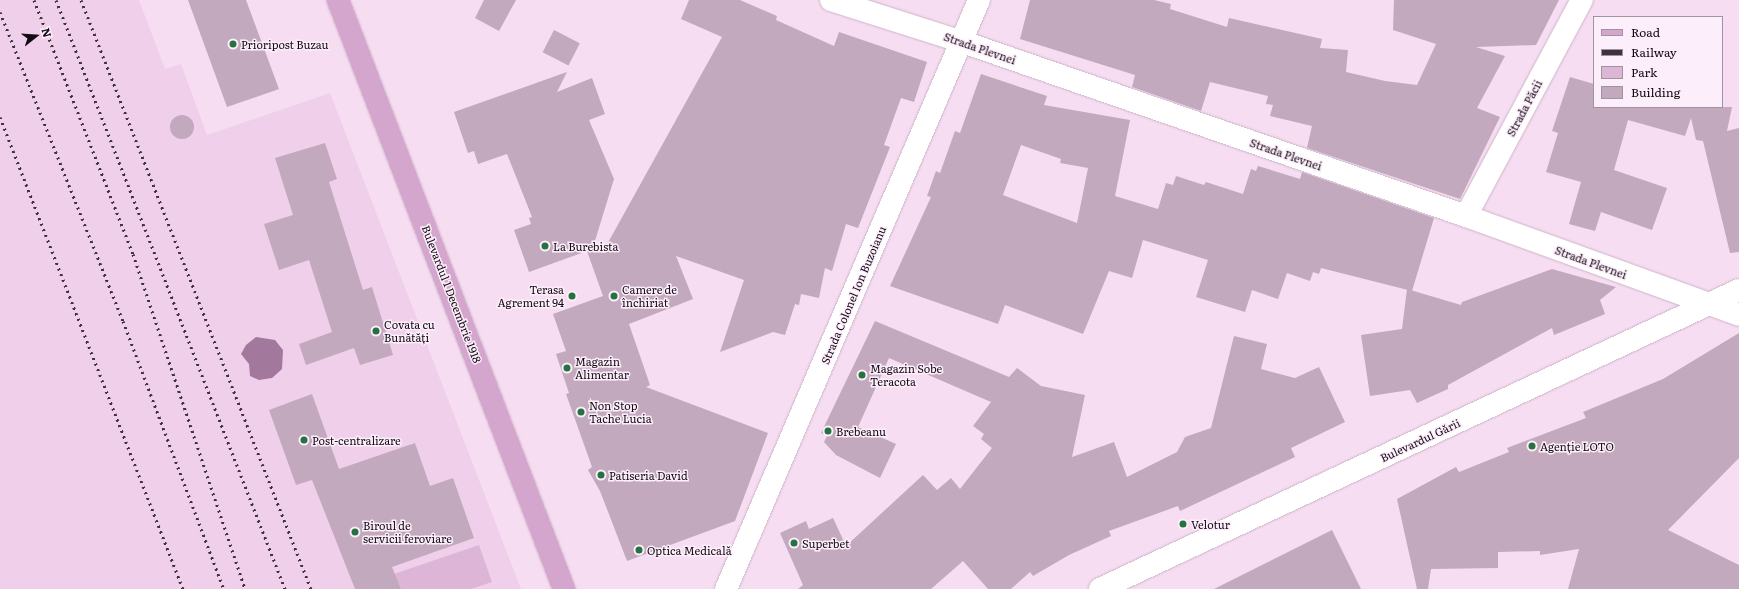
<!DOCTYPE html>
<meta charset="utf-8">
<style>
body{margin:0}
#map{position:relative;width:1739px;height:589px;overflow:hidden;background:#f7ddf2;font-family:Literata,serif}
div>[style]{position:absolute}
.built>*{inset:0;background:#efcfea}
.green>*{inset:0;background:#ddb5d6}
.water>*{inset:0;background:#a2799c}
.building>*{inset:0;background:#c2a9be;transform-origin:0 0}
.round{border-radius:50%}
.roads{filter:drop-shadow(0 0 1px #cdb5c9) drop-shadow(0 0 1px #cdb5c9)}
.minor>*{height:22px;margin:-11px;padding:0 11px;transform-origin:11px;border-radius:11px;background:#fff}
.major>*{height:22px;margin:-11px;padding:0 11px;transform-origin:11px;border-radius:11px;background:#d4a6ce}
.rail>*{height:3px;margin-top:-1.5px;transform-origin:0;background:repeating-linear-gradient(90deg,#3e333c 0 2px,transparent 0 6px)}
.dots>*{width:11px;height:11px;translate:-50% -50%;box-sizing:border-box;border:2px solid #fdeefb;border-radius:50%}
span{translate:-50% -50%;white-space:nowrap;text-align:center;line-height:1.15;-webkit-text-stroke:3px #fdeefb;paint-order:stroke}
.poi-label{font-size:11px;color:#130b12}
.left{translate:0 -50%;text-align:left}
.right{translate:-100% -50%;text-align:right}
.street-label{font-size:11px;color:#130b12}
.legend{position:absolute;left:1593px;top:16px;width:130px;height:92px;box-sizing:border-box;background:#fdeefb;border:1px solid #9f939e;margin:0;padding:5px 7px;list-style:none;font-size:12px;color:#130b12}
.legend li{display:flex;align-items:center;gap:8px;height:20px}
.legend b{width:20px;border:1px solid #9f939e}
.north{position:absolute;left:16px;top:16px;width:40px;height:40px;-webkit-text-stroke:3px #fdeefb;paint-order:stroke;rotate:73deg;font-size:11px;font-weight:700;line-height:16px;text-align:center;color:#130b12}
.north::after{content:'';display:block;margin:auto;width:14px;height:18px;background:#130b12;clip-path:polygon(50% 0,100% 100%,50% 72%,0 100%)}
</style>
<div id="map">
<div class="built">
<i style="clip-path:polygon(0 0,139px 0,165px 69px,181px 64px,207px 135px,330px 93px,521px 589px,0 589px)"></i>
</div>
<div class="green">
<i style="clip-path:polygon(479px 545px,492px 582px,471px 589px,401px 589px,394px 574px)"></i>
</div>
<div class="water">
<i style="clip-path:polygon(256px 337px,275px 340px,283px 350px,282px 369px,272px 378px,259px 380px,250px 376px,249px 364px,241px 354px,246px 345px)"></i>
</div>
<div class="building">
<i style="clip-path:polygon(188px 0,246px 0,279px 89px,227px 107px)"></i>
<i style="clip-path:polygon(484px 0,516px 0,499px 31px,475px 18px)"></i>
<i style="clip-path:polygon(689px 0,740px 0,777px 16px,776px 20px,834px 46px,839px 32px,927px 62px,914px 102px,901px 98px,884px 145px,890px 147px,858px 228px,846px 224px,832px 271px,825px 268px,819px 298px,801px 294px,799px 305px,795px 304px,785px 335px,773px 332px,720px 352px,744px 280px,676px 256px,693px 299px,629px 324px,650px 385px,646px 387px,768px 433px,735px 521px,627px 561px,600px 491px,588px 470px,592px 467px,566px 394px,569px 393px,556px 354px,566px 351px,553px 314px,603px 296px,587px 251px,529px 272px,514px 230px,531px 224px,529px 218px,532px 217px,507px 154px,478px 164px,474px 151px,468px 153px,454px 112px,567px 72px,557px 92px,592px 78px,605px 114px,589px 120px,614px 179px,594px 244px,605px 248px,722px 37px,681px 19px)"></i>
<i style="clip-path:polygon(1030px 0,1154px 0,1171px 4px,1170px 9px,1227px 27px,1229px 18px,1322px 39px,1320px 48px,1348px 50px,1346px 72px,1385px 81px,1417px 85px,1436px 44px,1393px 30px,1394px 0,1559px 0,1536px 45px,1476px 47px,1505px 56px,1477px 108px,1500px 117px,1460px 199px,1307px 148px,1312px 126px,1270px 116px,1273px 105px,1266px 104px,1268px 96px,1210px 82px,1201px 111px,1132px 87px,1135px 75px,1020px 39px)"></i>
<i style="left:554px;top:30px;width:29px;height:25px;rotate:27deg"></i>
<i style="clip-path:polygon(evenodd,981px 74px,1047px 96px,1044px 105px,1130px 120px,1115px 196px,1158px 209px,1166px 183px,1173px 185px,1176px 176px,1204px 185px,1206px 182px,1243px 194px,1251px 169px,1256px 171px,1258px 166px,1300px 179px,1302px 172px,1434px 218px,1412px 291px,1321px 268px,1319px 274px,1313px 272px,1310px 281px,1287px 273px,1278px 299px,1252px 290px,1245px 312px,1196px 297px,1208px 260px,1143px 240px,1132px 278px,1109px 271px,1083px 334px,1005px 305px,998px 324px,890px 286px,931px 197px,927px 196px,936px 171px,940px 173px,955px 131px,960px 133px,981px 74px,1021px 145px,1061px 159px,1060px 163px,1088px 168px,1077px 223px,1003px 195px,1021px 145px)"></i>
<i style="clip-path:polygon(1570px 77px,1594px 84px,1594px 107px,1732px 107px,1727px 131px,1739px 128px,1739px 252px,1730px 253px,1703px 141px,1696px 140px,1691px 118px,1685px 136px,1628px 120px,1614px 170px,1667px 188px,1652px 230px,1601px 212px,1595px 231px,1569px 224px,1581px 182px,1546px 172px,1558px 133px,1552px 131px)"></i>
<i class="round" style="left:170px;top:115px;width:24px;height:24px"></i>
<i style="clip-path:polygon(325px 143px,337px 179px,329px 182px,363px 290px,372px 287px,393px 355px,360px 365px,354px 348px,306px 365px,299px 344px,332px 332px,309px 260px,279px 270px,264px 224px,293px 215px,275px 158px)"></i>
<i style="clip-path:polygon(1552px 269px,1616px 287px,1600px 300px,1605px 314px,1554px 335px,1552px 328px,1448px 385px,1448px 389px,1417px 403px,1410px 390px,1370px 396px,1361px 335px,1402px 329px,1407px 289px,1461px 305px,1462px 302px)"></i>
<i style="clip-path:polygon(875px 321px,1009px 377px,1017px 368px,1041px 386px,1085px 395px,1072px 457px,1114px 442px,1127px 477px,1177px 452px,1185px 437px,1211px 428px,1234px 336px,1267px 344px,1261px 369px,1295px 378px,1319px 367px,1345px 422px,1291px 448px,1295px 457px,1180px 511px,1178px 506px,1109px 531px,1111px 536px,1069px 555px,1033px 576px,1030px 572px,1011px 589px,988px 589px,963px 561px,931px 589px,798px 589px,803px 585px,780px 533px,806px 521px,809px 529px,833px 518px,846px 546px,923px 475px,937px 490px,951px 478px,960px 489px,992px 448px,981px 439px,984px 434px,973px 426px,991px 402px,889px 358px,858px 427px,896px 444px,880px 478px,836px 455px,824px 442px,827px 436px,821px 433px)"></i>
<i style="clip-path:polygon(1739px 333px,1739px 458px,1668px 530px,1739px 565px,1739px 589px,1568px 589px,1579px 549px,1540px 555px,1540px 551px,1498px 552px,1498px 568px,1431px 569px,1428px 589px,1417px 589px,1397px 499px,1456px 467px,1459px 472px,1509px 452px,1507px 448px,1586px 418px,1583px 412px,1663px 379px)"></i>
<i style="clip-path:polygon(312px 394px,339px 469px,415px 443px,430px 486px,453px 478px,474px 538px,392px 567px,401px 589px,355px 589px,312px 480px,296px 485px,269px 410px)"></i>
<i style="clip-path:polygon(1332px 530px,1361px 589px,1214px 589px)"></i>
</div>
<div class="roads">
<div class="minor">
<i style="left:831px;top:0;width:139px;rotate:17.7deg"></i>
<i style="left:963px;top:42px;width:532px;rotate:19.08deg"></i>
<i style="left:1466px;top:216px;width:290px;rotate:19.9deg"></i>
<i style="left:1466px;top:216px;width:245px;rotate:-61.8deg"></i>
<i style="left:726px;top:589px;width:641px;rotate:-66.75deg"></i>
<i style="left:1100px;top:589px;width:705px;rotate:-25.08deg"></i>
</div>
<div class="major">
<i style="left:338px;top:0;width:631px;rotate:69.01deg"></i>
</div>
</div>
<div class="rail">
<i style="left:34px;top:0;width:273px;rotate:68.7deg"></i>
<i style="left:133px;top:254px;width:353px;rotate:71.5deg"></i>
<i style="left:56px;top:0;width:632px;rotate:68.75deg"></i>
<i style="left:81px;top:0;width:632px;rotate:68.67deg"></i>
<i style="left:0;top:12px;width:333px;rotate:68.3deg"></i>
<i style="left:123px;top:321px;width:286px;rotate:69.4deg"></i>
<i style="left:0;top:117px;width:506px;rotate:68.81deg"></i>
</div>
<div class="dots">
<i style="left:233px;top:44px;background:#25713f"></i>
<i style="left:545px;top:246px;background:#25713f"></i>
<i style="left:572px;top:296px;background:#25713f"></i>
<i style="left:614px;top:296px;background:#25713f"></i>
<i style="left:376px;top:331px;background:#25713f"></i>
<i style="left:567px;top:368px;background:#25713f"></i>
<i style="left:862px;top:375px;background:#25713f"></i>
<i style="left:581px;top:412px;background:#25713f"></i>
<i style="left:828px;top:431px;background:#25713f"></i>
<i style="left:304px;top:440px;background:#25713f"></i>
<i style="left:1532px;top:446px;background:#25713f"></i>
<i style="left:601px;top:475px;background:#25713f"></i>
<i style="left:1183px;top:524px;background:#25713f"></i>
<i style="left:355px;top:532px;background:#25713f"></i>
<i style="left:794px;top:543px;background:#25713f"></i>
<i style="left:639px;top:550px;background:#25713f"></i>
</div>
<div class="poi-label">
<span class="left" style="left:241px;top:44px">Prioripost Buzau</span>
<span class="left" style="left:553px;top:246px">La Burebista</span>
<span class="right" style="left:564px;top:296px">Terasa<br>Agrement 94</span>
<span class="left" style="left:622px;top:296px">Camere de<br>închiriat</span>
<span class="left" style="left:384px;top:331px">Covata cu<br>Bunătăți</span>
<span class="left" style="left:575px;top:368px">Magazin<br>Alimentar</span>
<span class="left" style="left:870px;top:375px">Magazin Sobe<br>Teracota</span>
<span class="left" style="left:589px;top:412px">Non Stop<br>Tache Lucia</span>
<span class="left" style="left:836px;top:431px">Brebeanu</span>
<span class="left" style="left:312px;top:440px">Post-centralizare</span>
<span class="left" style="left:1540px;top:446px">Agenție LOTO</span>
<span class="left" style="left:609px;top:475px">Patiseria David</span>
<span class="left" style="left:1191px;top:524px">Velotur</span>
<span class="left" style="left:363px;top:532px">Biroul de<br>servicii feroviare</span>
<span class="left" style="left:802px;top:543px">Superbet</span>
<span class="left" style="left:647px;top:550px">Optica Medicală</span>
</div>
<div class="street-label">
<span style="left:980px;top:48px;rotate:19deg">Strada Plevnei</span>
<span style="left:1524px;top:108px;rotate:-62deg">Strada Păcii</span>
<span style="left:1286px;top:154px;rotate:19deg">Strada Plevnei</span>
<span style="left:1591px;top:262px;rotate:20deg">Strada Plevnei</span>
<span style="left:452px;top:294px;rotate:69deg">Bulevardul 1 Decembrie 1918</span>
<span style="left:853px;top:295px;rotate:-67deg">Strada Colonel Ion Buzoianu</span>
<span style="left:1420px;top:440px;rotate:-25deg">Bulevardul Gării</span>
</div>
<ul class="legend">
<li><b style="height:5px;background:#d4a6ce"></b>Road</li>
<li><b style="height:5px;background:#3e333c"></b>Railway</li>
<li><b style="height:11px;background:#ddb5d6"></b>Park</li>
<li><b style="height:11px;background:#c2a9be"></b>Building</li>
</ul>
<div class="north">N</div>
</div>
